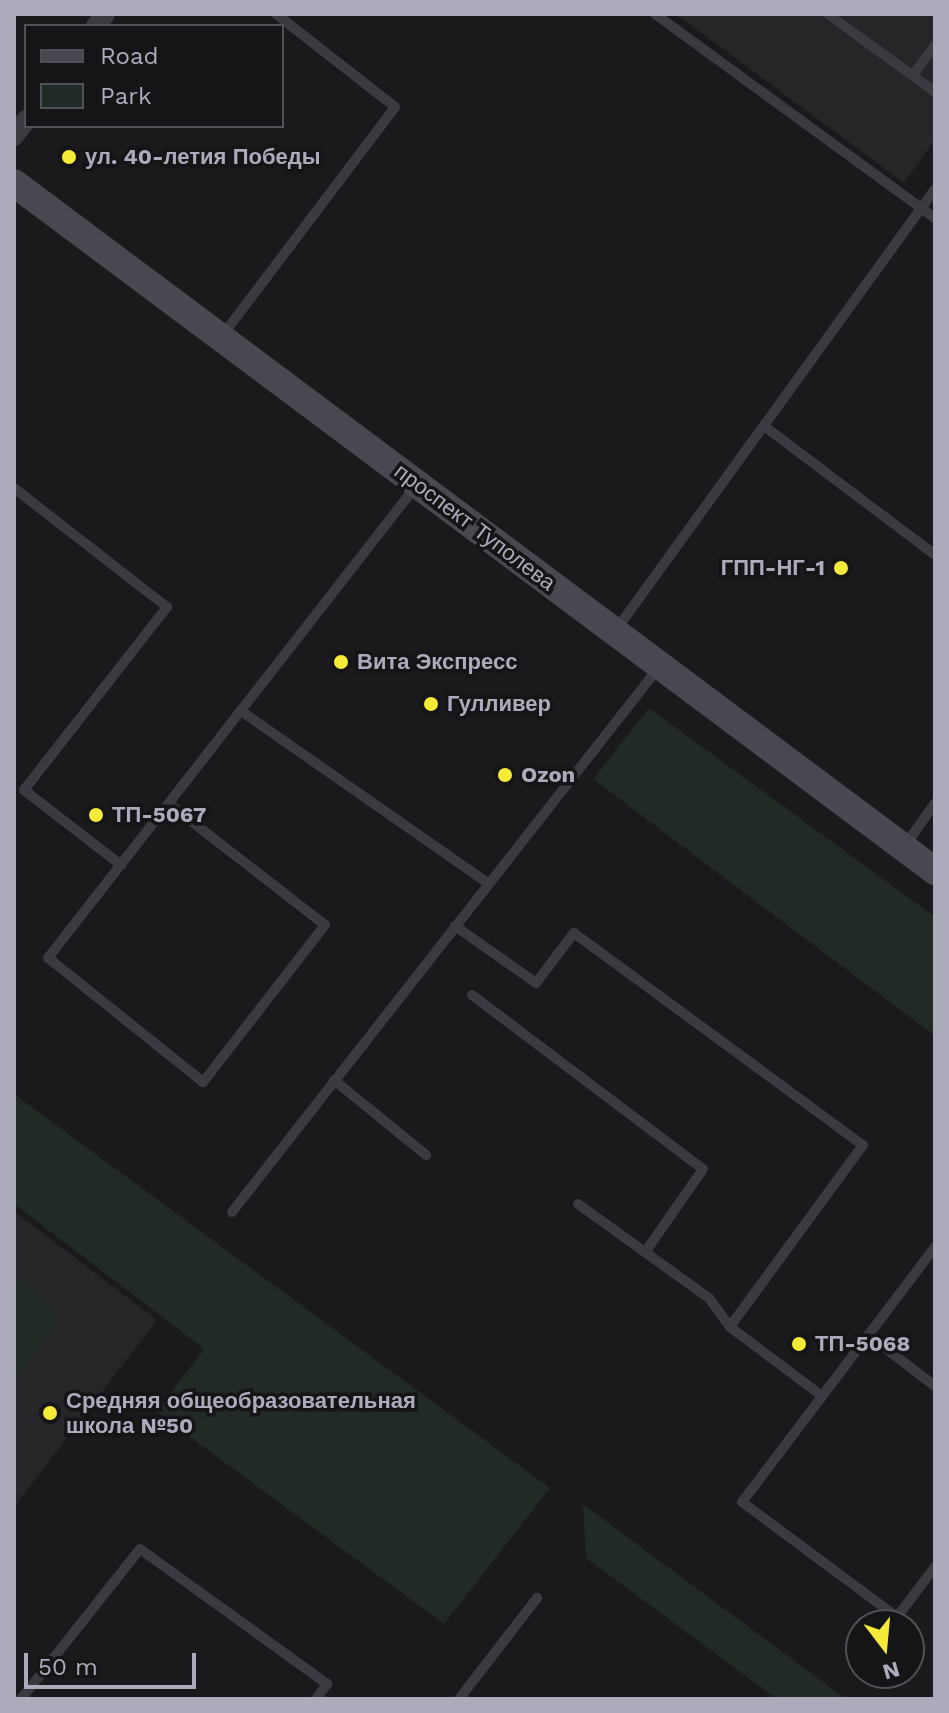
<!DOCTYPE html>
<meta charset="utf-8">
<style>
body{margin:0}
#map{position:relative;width:949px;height:1713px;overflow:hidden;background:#1a191b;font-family:"Work Sans",sans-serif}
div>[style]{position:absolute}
.built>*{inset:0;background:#262528}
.green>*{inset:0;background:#212a24}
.service>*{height:10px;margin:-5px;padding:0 5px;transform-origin:5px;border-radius:5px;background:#3b3a40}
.minor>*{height:20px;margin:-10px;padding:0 10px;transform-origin:10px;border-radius:10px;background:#3b3a40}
.secondary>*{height:28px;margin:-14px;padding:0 14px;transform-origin:14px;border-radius:14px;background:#484850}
.dots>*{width:22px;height:22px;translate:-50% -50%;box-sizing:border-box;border:4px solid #151416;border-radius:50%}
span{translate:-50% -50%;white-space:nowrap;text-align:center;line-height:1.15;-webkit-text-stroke:7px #151416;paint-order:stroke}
.poi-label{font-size:22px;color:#ababbb;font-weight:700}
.left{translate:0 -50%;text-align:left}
.right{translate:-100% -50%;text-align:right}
.street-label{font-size:22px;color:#ababbb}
.frame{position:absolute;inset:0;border:16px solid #ababbb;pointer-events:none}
.legend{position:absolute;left:24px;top:24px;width:260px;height:104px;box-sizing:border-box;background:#151416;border:2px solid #515058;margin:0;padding:10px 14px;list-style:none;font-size:24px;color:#ababbb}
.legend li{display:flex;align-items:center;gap:16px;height:40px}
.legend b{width:40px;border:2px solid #515058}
.north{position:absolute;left:845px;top:1609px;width:80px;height:80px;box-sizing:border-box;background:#151416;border:2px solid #515058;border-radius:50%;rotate:164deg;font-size:22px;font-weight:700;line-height:32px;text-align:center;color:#ababbb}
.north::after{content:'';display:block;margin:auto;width:28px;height:36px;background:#f6eb36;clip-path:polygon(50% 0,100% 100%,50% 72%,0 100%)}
.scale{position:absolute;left:24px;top:1653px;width:172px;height:36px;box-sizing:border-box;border:4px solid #ababbb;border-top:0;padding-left:10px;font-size:24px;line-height:28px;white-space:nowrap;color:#ababbb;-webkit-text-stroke:6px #151416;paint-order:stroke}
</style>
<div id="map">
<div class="built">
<i style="clip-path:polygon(676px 14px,935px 14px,935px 140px,904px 183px)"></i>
<i style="clip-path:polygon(14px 1211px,157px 1320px,14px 1507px)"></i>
</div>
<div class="green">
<i style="clip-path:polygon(649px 708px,935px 917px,935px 1036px,593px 779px)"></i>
<i style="clip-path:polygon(14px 1094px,550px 1488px,444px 1624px,156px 1412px,204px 1349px,14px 1204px)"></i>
<i style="clip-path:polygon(14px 1274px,52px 1304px,59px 1320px,14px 1383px)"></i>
<i style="clip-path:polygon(583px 1504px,846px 1699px,777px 1699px,586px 1558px)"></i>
</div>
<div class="service">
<i style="left:655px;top:14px;width:346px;rotate:36.1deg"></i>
<i style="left:828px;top:14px;width:132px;rotate:36.1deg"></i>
<i style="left:914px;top:74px;width:36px;rotate:-54deg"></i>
<i style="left:222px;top:336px;width:287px;rotate:-52.9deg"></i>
<i style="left:395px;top:107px;width:151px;rotate:-142deg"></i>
<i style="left:764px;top:426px;width:214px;rotate:37deg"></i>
<i style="left:14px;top:488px;width:194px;rotate:37.9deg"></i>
<i style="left:167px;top:607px;width:232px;rotate:128deg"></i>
<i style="left:24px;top:790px;width:123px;rotate:37.7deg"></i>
<i style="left:616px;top:630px;width:544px;rotate:-54.12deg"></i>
<i style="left:241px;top:711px;width:301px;rotate:34.9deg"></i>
<i style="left:169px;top:804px;width:197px;rotate:37.8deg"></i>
<i style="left:325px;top:925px;width:199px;rotate:127.8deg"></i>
<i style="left:203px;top:1082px;width:198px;rotate:-141.3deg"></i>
<i style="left:48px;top:958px;width:599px;rotate:-52.06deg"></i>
<i style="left:904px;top:847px;width:54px;rotate:-54.8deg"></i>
<i style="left:455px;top:926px;width:99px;rotate:35.1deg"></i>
<i style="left:536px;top:983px;width:63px;rotate:-52.8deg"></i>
<i style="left:574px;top:933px;width:358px;rotate:36.3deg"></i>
<i style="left:863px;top:1145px;width:225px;rotate:126.2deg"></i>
<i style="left:472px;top:995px;width:289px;rotate:37deg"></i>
<i style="left:703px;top:1169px;width:100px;rotate:124.8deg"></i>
<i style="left:334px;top:1080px;width:119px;rotate:39.2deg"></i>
<i style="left:578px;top:1204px;width:161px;rotate:35.7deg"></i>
<i style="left:709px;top:1298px;width:36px;rotate:54deg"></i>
<i style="left:730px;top:1327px;width:115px;rotate:36.9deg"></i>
<i style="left:232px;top:1212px;width:692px;rotate:-51.92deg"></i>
<i style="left:935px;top:1247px;width:320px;rotate:127.1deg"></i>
<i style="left:742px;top:1502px;width:193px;rotate:36.6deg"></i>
<i style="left:897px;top:1617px;width:63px;rotate:-52.8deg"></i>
<i style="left:868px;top:1335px;width:84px;rotate:37.3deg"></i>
<i style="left:21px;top:1699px;width:191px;rotate:-51.6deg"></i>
<i style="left:140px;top:1549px;width:231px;rotate:35.8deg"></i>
<i style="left:327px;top:1684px;width:19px;rotate:126deg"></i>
<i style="left:459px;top:1699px;width:128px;rotate:-52.3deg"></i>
</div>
<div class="minor">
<i style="left:96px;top:26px;width:15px;rotate:-53deg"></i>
<i style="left:14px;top:136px;width:20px;rotate:-53deg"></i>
</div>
<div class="secondary">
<i style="left:14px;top:183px;width:1150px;rotate:36.76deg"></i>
</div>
<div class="dots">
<i style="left:69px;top:157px;background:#f6eb36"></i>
<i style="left:841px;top:568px;background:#f6eb36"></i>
<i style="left:341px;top:662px;background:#f6eb36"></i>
<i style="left:431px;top:704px;background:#f6eb36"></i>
<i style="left:505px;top:775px;background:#f6eb36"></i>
<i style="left:96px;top:815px;background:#f6eb36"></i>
<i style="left:799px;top:1344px;background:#f6eb36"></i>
<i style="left:50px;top:1413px;background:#f6eb36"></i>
</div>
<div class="poi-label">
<span class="left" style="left:85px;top:157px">ул. 40-летия Победы</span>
<span class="right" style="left:825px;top:568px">ГПП-НГ-1</span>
<span class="left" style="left:357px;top:662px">Вита Экспресс</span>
<span class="left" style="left:447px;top:704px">Гулливер</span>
<span class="left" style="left:521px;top:775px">Ozon</span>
<span class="left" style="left:112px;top:815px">ТП-5067</span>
<span class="left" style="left:815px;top:1344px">ТП-5068</span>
<span class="left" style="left:66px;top:1413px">Средняя общеобразовательная<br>школа №50</span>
</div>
<div class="street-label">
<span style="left:475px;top:527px;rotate:37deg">проспект Туполева</span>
</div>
<div class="frame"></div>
<ul class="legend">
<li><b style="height:10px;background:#484850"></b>Road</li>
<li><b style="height:22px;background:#212a24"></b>Park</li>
</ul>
<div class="north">N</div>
<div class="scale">50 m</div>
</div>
